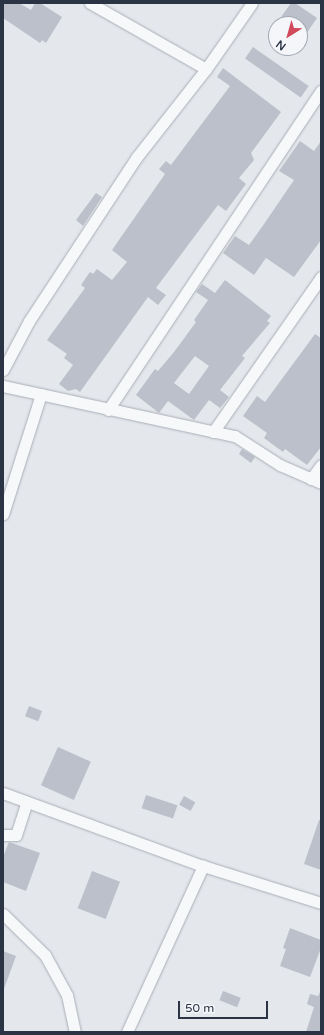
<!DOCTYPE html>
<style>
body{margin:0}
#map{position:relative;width:324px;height:1035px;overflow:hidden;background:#e4e7ec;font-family:"Varela Round",sans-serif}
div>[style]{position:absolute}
.building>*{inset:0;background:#bbc0ca;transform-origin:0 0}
.roads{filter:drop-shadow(0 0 1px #a9aeb7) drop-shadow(0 0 1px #a9aeb7)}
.minor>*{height:11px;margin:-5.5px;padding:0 5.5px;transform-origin:5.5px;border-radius:5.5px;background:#f7f8fa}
span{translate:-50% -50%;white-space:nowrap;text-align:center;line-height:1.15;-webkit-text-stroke:3px #f4f6f9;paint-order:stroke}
.frame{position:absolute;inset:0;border:4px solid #2b3445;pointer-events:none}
.north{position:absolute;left:268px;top:16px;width:40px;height:40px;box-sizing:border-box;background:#f4f6f9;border:1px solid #a4a8b1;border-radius:50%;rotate:217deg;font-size:11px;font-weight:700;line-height:16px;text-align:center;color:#2b3445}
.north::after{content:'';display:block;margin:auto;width:14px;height:18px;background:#d1495b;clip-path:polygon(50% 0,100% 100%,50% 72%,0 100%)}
.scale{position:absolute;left:178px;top:1001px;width:90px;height:18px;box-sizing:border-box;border:2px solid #2b3445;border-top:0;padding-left:5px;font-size:12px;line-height:14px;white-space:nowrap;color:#2b3445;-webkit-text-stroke:3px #f4f6f9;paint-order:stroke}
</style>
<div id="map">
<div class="building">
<i style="clip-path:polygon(3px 3px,19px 3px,31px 10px,35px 3px,40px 3px,62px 17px,46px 43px,42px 40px,40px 43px,3px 18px)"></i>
<i style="clip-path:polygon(291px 3px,295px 3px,317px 18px,300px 43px,300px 24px,276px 24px)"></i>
<i style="left:253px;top:47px;width:68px;height:14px;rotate:35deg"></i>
<i style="clip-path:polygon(223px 68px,281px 112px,251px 153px,254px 160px,239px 178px,246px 184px,226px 211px,218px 205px,156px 288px,166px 295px,158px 305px,148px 297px,80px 392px,76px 389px,68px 391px,59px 384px,73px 365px,64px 358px,67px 354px,47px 340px,85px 288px,81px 285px,90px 272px,93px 274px,97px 269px,112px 280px,127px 262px,112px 250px,165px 174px,159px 169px,166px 161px,171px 165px,230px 86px,217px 77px)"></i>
<i style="clip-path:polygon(300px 141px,314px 151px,321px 141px,321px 240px,294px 277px,266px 258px,254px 275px,223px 253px,235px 236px,249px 245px,264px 224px,294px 180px,279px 171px)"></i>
<i style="clip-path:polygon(96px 193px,102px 197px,83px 226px,76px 220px)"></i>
<i style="clip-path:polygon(evenodd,225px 280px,271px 316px,267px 321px,270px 323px,242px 356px,245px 358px,220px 390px,229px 397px,220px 408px,209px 400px,194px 420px,168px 401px,159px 413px,136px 395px,155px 369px,158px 371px,174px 352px,196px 322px,194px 320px,208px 300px,196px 292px,202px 284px,215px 293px,225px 280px,195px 356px,209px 366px,189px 394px,174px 383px,195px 356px)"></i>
<i style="clip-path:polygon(315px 334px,321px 338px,321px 447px,307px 465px,285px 449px,283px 452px,264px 438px,267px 433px,243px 416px,257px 396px,265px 402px)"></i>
<i style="clip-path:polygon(242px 449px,255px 457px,251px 463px,239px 454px)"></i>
<i style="left:29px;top:706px;width:14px;height:11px;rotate:21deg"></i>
<i style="left:58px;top:747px;width:36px;height:42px;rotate:24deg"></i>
<i style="left:146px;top:795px;width:33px;height:14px;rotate:18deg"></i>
<i style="left:184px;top:796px;width:13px;height:10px;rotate:29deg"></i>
<i style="clip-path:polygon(319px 820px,321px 820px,321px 870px,304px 864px)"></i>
<i style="clip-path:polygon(9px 842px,40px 853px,26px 891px,3px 882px,3px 857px)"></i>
<i style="left:92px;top:871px;width:30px;height:40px;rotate:21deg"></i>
<i style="clip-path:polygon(290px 928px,321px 940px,321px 948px,310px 977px,280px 966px,286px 949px,283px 948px)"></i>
<i style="clip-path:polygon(3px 951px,16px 956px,4px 989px,3px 988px)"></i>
<i style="left:223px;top:991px;width:19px;height:10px;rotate:21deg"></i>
<i style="clip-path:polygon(320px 992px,321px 1032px,306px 1032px,314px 1007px,307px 1004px,310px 994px,318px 996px)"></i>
</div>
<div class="roads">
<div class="minor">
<i style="left:90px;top:3px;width:133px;rotate:29.6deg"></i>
<i style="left:3px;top:370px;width:55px;rotate:-62deg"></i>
<i style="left:29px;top:321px;width:195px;rotate:-56.7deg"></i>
<i style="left:136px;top:158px;width:113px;rotate:-51.8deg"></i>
<i style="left:206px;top:69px;width:80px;rotate:-55.1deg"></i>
<i style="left:3px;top:386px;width:237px;rotate:12.2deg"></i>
<i style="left:235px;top:436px;width:54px;rotate:32.8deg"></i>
<i style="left:280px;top:465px;width:45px;rotate:23.7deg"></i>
<i style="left:108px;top:410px;width:384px;rotate:-56.3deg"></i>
<i style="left:213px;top:432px;width:189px;rotate:-55.1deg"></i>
<i style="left:311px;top:479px;width:17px;rotate:-54deg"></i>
<i style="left:3px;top:514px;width:126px;rotate:-72.4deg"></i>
<i style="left:3px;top:793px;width:213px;rotate:20.1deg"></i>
<i style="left:203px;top:866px;width:124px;rotate:17.4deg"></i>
<i style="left:3px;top:835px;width:13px"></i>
<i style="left:16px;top:835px;width:35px;rotate:-72deg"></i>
<i style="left:3px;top:914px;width:59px;rotate:44.3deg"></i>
<i style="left:45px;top:955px;width:46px;rotate:61.2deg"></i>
<i style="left:67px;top:995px;width:38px;rotate:78deg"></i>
<i style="left:127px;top:1032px;width:183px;rotate:-65.4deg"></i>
</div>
</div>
<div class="frame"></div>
<div class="north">N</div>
<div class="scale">50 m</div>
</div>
